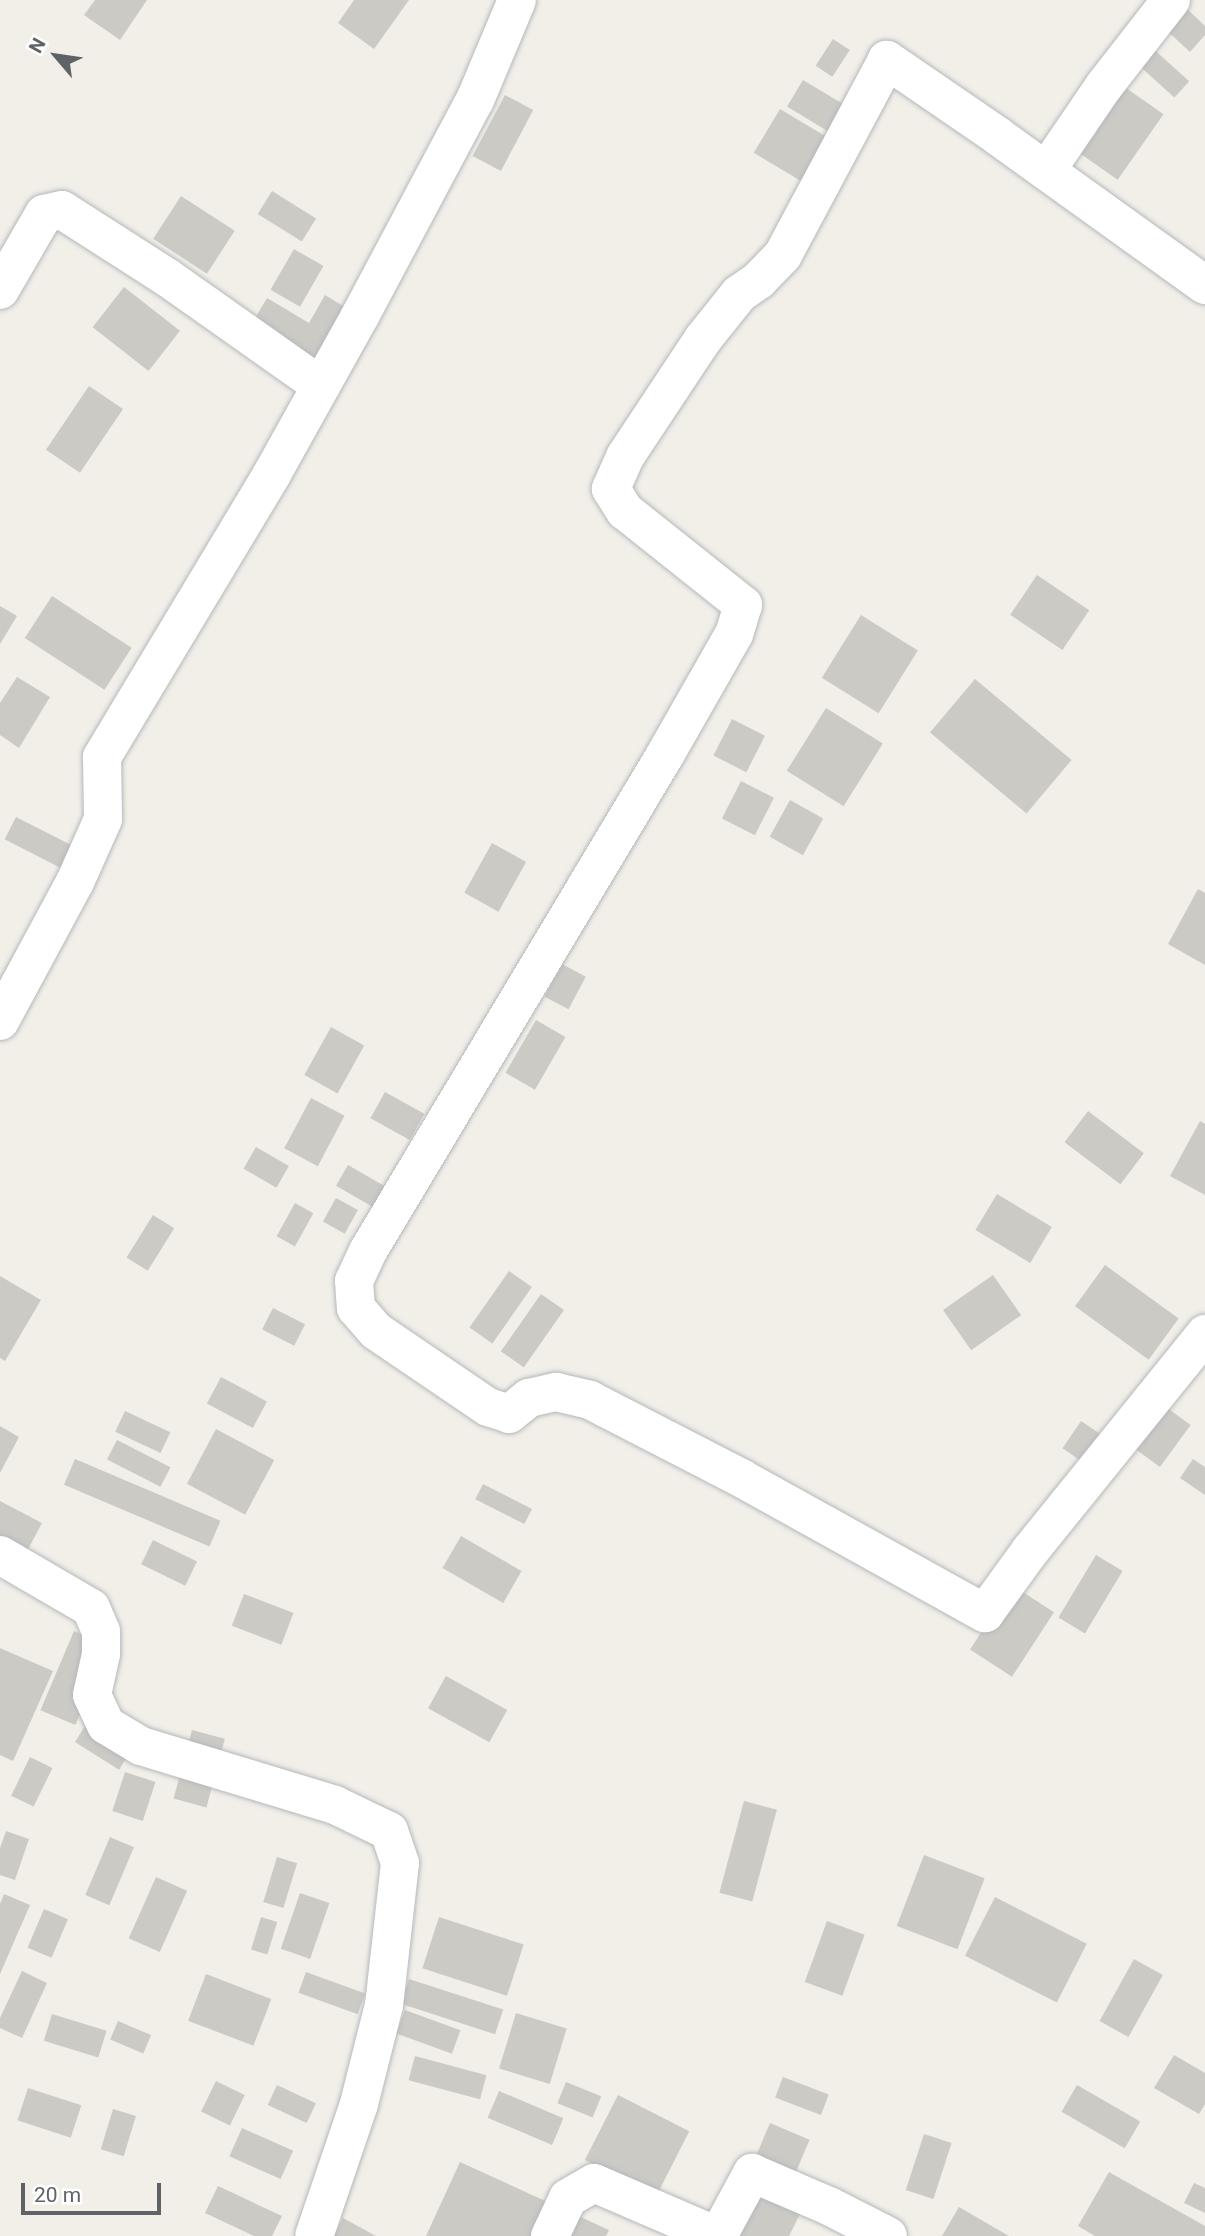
<!DOCTYPE html>
<style>
body{margin:0}
#map{position:relative;width:1205px;height:2236px;overflow:hidden;background:#f1efe8;font-family:Roboto,sans-serif}
div>[style]{position:absolute}
.building>*{inset:0;background:#cccac5;transform-origin:0 0}
.roads{filter:drop-shadow(0 0 2px #b5b8bc) drop-shadow(0 0 2px #b5b8bc)}
.minor>*{height:38px;margin:-19px;padding:0 19px;transform-origin:19px;border-radius:19px;background:#fff}
span{translate:-50% -50%;white-space:nowrap;text-align:center;line-height:1.15;-webkit-text-stroke:7px #fff;paint-order:stroke}
.north{position:absolute;left:21px;top:21px;width:70px;height:70px;-webkit-text-stroke:5px #fff;paint-order:stroke;rotate:299deg;font-size:19px;font-weight:700;line-height:28px;text-align:center;color:#5f6368}
.north::after{content:'';display:block;margin:auto;width:24px;height:32px;background:#5f6368;clip-path:polygon(50% 0,100% 100%,50% 72%,0 100%)}
.scale{position:absolute;left:21px;top:2183px;width:140px;height:32px;box-sizing:border-box;border:4px solid #5f6368;border-top:0;padding-left:9px;font-size:21px;line-height:24px;white-space:nowrap;color:#5f6368;-webkit-text-stroke:5px #fff;paint-order:stroke}
</style>
<div id="map">
<div class="building">
<i style="clip-path:polygon(95px 0,147px 0,120px 40px,84px 15px)"></i>
<i style="clip-path:polygon(354px 0,409px 0,374px 49px,338px 23px)"></i>
<i style="clip-path:polygon(1183px 5px,1205px 26px,1205px 35px,1190px 52px,1163px 27px)"></i>
<i style="left:833px;top:39px;width:20px;height:32px;rotate:33deg"></i>
<i style="left:1149px;top:45px;width:54px;height:22px;rotate:42deg"></i>
<i style="left:803px;top:80px;width:56px;height:31px;rotate:31deg"></i>
<i style="left:1116px;top:81px;width:58px;height:80px;rotate:35deg"></i>
<i style="left:505px;top:95px;width:32px;height:69px;rotate:28deg"></i>
<i style="left:780px;top:109px;width:57px;height:51px;rotate:31deg"></i>
<i style="left:272px;top:191px;width:52px;height:27px;rotate:32deg"></i>
<i style="left:181px;top:196px;width:64px;height:51px;rotate:33deg"></i>
<i style="left:294px;top:249px;width:34px;height:47px;rotate:30deg"></i>
<i style="left:124px;top:287px;width:71px;height:51px;rotate:38deg"></i>
<i style="clip-path:polygon(325px 295px,353px 312px,321px 367px,251px 325px,267px 298px,309px 323px)"></i>
<i style="left:89px;top:386px;width:41px;height:77px;rotate:34deg"></i>
<i style="left:1037px;top:575px;width:63px;height:48px;rotate:34deg"></i>
<i style="left:52px;top:596px;width:95px;height:50px;rotate:33deg"></i>
<i style="clip-path:polygon(0 606px,17px 616px,0 644px)"></i>
<i style="left:861px;top:615px;width:67px;height:74px;rotate:32deg"></i>
<i style="clip-path:polygon(17px 677px,50px 697px,19px 748px,0 735px,0 703px)"></i>
<i style="left:975px;top:679px;width:126px;height:70px;rotate:40deg"></i>
<i style="left:826px;top:708px;width:67px;height:74px;rotate:32deg"></i>
<i style="left:732px;top:719px;width:37px;height:41px;rotate:27deg"></i>
<i style="left:741px;top:781px;width:37px;height:42px;rotate:27deg"></i>
<i style="left:790px;top:800px;width:38px;height:42px;rotate:29deg"></i>
<i style="left:16px;top:817px;width:68px;height:25px;rotate:27deg"></i>
<i style="left:492px;top:843px;width:39px;height:57px;rotate:29deg"></i>
<i style="clip-path:polygon(1198px 889px,1205px 893px,1205px 965px,1168px 944px)"></i>
<i style="left:562px;top:964px;width:27px;height:37px;rotate:28deg"></i>
<i style="left:536px;top:1020px;width:34px;height:61px;rotate:30deg"></i>
<i style="left:331px;top:1027px;width:38px;height:55px;rotate:29deg"></i>
<i style="left:385px;top:1092px;width:45px;height:30px;rotate:29deg"></i>
<i style="left:311px;top:1098px;width:38px;height:57px;rotate:28deg"></i>
<i style="left:1088px;top:1111px;width:70px;height:39px;rotate:37deg"></i>
<i style="clip-path:polygon(1200px 1121px,1205px 1124px,1205px 1195px,1170px 1176px)"></i>
<i style="left:256px;top:1147px;width:38px;height:25px;rotate:30deg"></i>
<i style="left:348px;top:1165px;width:43px;height:24px;rotate:30deg"></i>
<i style="left:997px;top:1194px;width:64px;height:42px;rotate:31deg"></i>
<i style="left:336px;top:1198px;width:25px;height:27px;rotate:29deg"></i>
<i style="left:295px;top:1203px;width:21px;height:38px;rotate:29deg"></i>
<i style="left:153px;top:1215px;width:25px;height:50px;rotate:32deg"></i>
<i style="left:1105px;top:1265px;width:91px;height:51px;rotate:36deg"></i>
<i style="left:509px;top:1271px;width:28px;height:69px;rotate:35deg"></i>
<i style="left:993px;top:1275px;width:49px;height:61px;rotate:55deg"></i>
<i style="clip-path:polygon(0 1276px,41px 1300px,5px 1361px,0 1358px)"></i>
<i style="left:541px;top:1294px;width:28px;height:70px;rotate:35deg"></i>
<i style="left:273px;top:1308px;width:36px;height:24px;rotate:27deg"></i>
<i style="left:221px;top:1377px;width:52px;height:30px;rotate:28deg"></i>
<i style="left:1159px;top:1402px;width:39px;height:52px;rotate:36deg"></i>
<i style="left:125px;top:1411px;width:50px;height:23px;rotate:25deg"></i>
<i style="left:1081px;top:1421px;width:30px;height:33px;rotate:34deg"></i>
<i style="clip-path:polygon(0 1426px,19px 1437px,0 1473px)"></i>
<i style="left:216px;top:1429px;width:66px;height:62px;rotate:28deg"></i>
<i style="left:117px;top:1440px;width:60px;height:22px;rotate:27deg"></i>
<i style="left:75px;top:1459px;width:158px;height:28px;rotate:23deg"></i>
<i style="clip-path:polygon(1193px 1459px,1205px 1467px,1205px 1495px,1180px 1478px)"></i>
<i style="left:483px;top:1484px;width:55px;height:17px;rotate:27deg"></i>
<i style="clip-path:polygon(0 1501px,42px 1523px,25px 1555px,0 1541px)"></i>
<i style="left:461px;top:1536px;width:70px;height:37px;rotate:30deg"></i>
<i style="left:153px;top:1540px;width:49px;height:27px;rotate:26deg"></i>
<i style="left:1096px;top:1555px;width:31px;height:73px;rotate:31deg"></i>
<i style="left:1012px;top:1585px;width:50px;height:77px;rotate:33deg"></i>
<i style="left:244px;top:1594px;width:53px;height:34px;rotate:21deg"></i>
<i style="left:74px;top:1631px;width:38px;height:86px;rotate:23deg"></i>
<i style="clip-path:polygon(0 1648px,53px 1671px,13px 1761px,0 1755px)"></i>
<i style="left:446px;top:1676px;width:70px;height:37px;rotate:29deg"></i>
<i style="left:85px;top:1726px;width:52px;height:19px;rotate:32deg"></i>
<i style="left:192px;top:1730px;width:34px;height:71px;rotate:15deg"></i>
<i style="left:30px;top:1757px;width:25px;height:43px;rotate:26deg"></i>
<i style="left:125px;top:1772px;width:32px;height:41px;rotate:18deg"></i>
<i style="left:744px;top:1801px;width:34px;height:95px;rotate:15deg"></i>
<i style="clip-path:polygon(6px 1831px,29px 1839px,15px 1880px,0 1875px,0 1848px)"></i>
<i style="left:110px;top:1837px;width:26px;height:63px;rotate:23deg"></i>
<i style="left:924px;top:1855px;width:65px;height:76px;rotate:21deg"></i>
<i style="left:277px;top:1857px;width:21px;height:47px;rotate:17deg"></i>
<i style="left:156px;top:1877px;width:34px;height:67px;rotate:24deg"></i>
<i style="left:300px;top:1893px;width:31px;height:59px;rotate:19deg"></i>
<i style="clip-path:polygon(4px 1894px,30px 1905px,0 1974px,0 1904px)"></i>
<i style="left:995px;top:1897px;width:103px;height:66px;rotate:27deg"></i>
<i style="left:44px;top:1909px;width:26px;height:42px;rotate:23deg"></i>
<i style="left:261px;top:1917px;width:17px;height:34px;rotate:17deg"></i>
<i style="left:439px;top:1917px;width:89px;height:54px;rotate:18deg"></i>
<i style="left:827px;top:1921px;width:40px;height:65px;rotate:20deg"></i>
<i style="left:1134px;top:1959px;width:33px;height:71px;rotate:29deg"></i>
<i style="clip-path:polygon(22px 1971px,47px 1983px,22px 2038px,0 2028px,0 2018px)"></i>
<i style="left:306px;top:1972px;width:63px;height:22px;rotate:20deg"></i>
<i style="left:206px;top:1974px;width:70px;height:50px;rotate:21deg"></i>
<i style="left:409px;top:1979px;width:99px;height:26px;rotate:18deg"></i>
<i style="left:405px;top:2010px;width:59px;height:25px;rotate:20deg"></i>
<i style="left:516px;top:2013px;width:53px;height:58px;rotate:17deg"></i>
<i style="left:52px;top:2014px;width:57px;height:28px;rotate:17deg"></i>
<i style="left:118px;top:2021px;width:36px;height:20px;rotate:23deg"></i>
<i style="clip-path:polygon(1174px 2055px,1205px 2073px,1205px 2104px,1199px 2114px,1154px 2088px)"></i>
<i style="left:415px;top:2056px;width:74px;height:25px;rotate:15deg"></i>
<i style="left:783px;top:2077px;width:49px;height:22px;rotate:21deg"></i>
<i style="left:216px;top:2081px;width:32px;height:34px;rotate:26deg"></i>
<i style="left:566px;top:2082px;width:38px;height:23px;rotate:22deg"></i>
<i style="left:277px;top:2085px;width:43px;height:22px;rotate:25deg"></i>
<i style="left:1077px;top:2085px;width:73px;height:31px;rotate:30deg"></i>
<i style="left:28px;top:2088px;width:56px;height:34px;rotate:18deg"></i>
<i style="left:499px;top:2091px;width:70px;height:29px;rotate:23deg"></i>
<i style="left:618px;top:2095px;width:80px;height:73px;rotate:27deg"></i>
<i style="left:113px;top:2109px;width:24px;height:42px;rotate:17deg"></i>
<i style="left:770px;top:2123px;width:43px;height:35px;rotate:23deg"></i>
<i style="left:242px;top:2128px;width:56px;height:31px;rotate:24deg"></i>
<i style="left:924px;top:2134px;width:29px;height:59px;rotate:18deg"></i>
<i style="clip-path:polygon(460px 2162px,609px 2230px,606px 2236px,426px 2236px)"></i>
<i style="clip-path:polygon(1109px 2172px,1205px 2226px,1205px 2236px,1095px 2236px,1078px 2226px)"></i>
<i style="clip-path:polygon(1194px 2183px,1205px 2188px,1205px 2213px,1184px 2203px)"></i>
<i style="clip-path:polygon(218px 2186px,282px 2216px,272px 2236px,254px 2236px,205px 2213px)"></i>
<i style="clip-path:polygon(749px 2190px,800px 2214px,789px 2236px,727px 2236px)"></i>
<i style="clip-path:polygon(959px 2207px,1009px 2236px,942px 2236px)"></i>
<i style="clip-path:polygon(343px 2218px,376px 2236px,334px 2236px)"></i>
</div>
<div class="roads">
<div class="minor">
<i style="left:1046px;top:171px;width:103px;rotate:-55.7deg"></i>
<i style="left:1104px;top:86px;width:109px;rotate:-52.1deg"></i>
<i style="left:1205px;top:285px;width:255px;rotate:-144.3deg"></i>
<i style="left:998px;top:136px;width:135px;rotate:-145.6deg"></i>
<i style="left:887px;top:60px;width:221px;rotate:118.1deg"></i>
<i style="left:783px;top:255px;width:35px;rotate:134deg"></i>
<i style="left:759px;top:280px;width:24px;rotate:145deg"></i>
<i style="left:739px;top:294px;width:58px;rotate:128.7deg"></i>
<i style="left:703px;top:339px;width:141px;rotate:123.5deg"></i>
<i style="left:625px;top:457px;width:35px;rotate:114deg"></i>
<i style="left:611px;top:489px;width:26px;rotate:58deg"></i>
<i style="left:625px;top:511px;width:151px;rotate:38.5deg"></i>
<i style="left:743px;top:605px;width:30px;rotate:107deg"></i>
<i style="left:734px;top:634px;width:139px;rotate:119.7deg"></i>
<i style="left:665px;top:755px;width:578px;rotate:120.91deg"></i>
<i style="left:368px;top:1251px;width:33px;rotate:115deg"></i>
<i style="left:354px;top:1281px;width:27px;rotate:86deg"></i>
<i style="left:356px;top:1308px;width:30px;rotate:49deg"></i>
<i style="left:376px;top:1331px;width:135px;rotate:34.2deg"></i>
<i style="left:488px;top:1407px;width:22px;rotate:18deg"></i>
<i style="left:509px;top:1414px;width:26px;rotate:-39deg"></i>
<i style="left:529px;top:1398px;width:28px;rotate:-13deg"></i>
<i style="left:556px;top:1392px;width:35px;rotate:13deg"></i>
<i style="left:590px;top:1400px;width:170px;rotate:27.3deg"></i>
<i style="left:741px;top:1478px;width:279px;rotate:29deg"></i>
<i style="left:985px;top:1613px;width:77px;rotate:-54deg"></i>
<i style="left:1030px;top:1551px;width:279px;rotate:-51.1deg"></i>
<i style="left:0;top:290px;width:88px;rotate:-59.9deg"></i>
<i style="left:44px;top:214px;width:18px;rotate:-13deg"></i>
<i style="left:62px;top:210px;width:126px;rotate:32.7deg"></i>
<i style="left:168px;top:278px;width:187px;rotate:35.2deg"></i>
<i style="left:0;top:1021px;width:158px;rotate:-61.7deg"></i>
<i style="left:75px;top:882px;width:69px;rotate:-66deg"></i>
<i style="left:103px;top:819px;width:62px;rotate:-90.9deg"></i>
<i style="left:102px;top:757px;width:330px;rotate:-59deg"></i>
<i style="left:272px;top:474px;width:181px;rotate:-60.9deg"></i>
<i style="left:360px;top:316px;width:245px;rotate:-62deg"></i>
<i style="left:475px;top:100px;width:108px;rotate:-67.2deg"></i>
<i style="left:0;top:1555px;width:105px;rotate:30.2deg"></i>
<i style="left:91px;top:1608px;width:25px;rotate:67deg"></i>
<i style="left:101px;top:1631px;width:23px;rotate:90deg"></i>
<i style="left:101px;top:1654px;width:42px;rotate:102.4deg"></i>
<i style="left:92px;top:1695px;width:33px;rotate:65deg"></i>
<i style="left:106px;top:1725px;width:41px;rotate:31deg"></i>
<i style="left:141px;top:1746px;width:203px;rotate:16.9deg"></i>
<i style="left:335px;top:1805px;width:60px;rotate:25.7deg"></i>
<i style="left:389px;top:1831px;width:34px;rotate:71deg"></i>
<i style="left:400px;top:1863px;width:143px;rotate:96.4deg"></i>
<i style="left:384px;top:2005px;width:102px;rotate:104.2deg"></i>
<i style="left:359px;top:2104px;width:139px;rotate:108.8deg"></i>
<i style="left:550px;top:2236px;width:42px;rotate:-64.7deg"></i>
<i style="left:568px;top:2198px;width:30px;rotate:-30deg"></i>
<i style="left:594px;top:2183px;width:134px;rotate:23.3deg"></i>
<i style="left:718px;top:2236px;width:72px;rotate:-61.6deg"></i>
<i style="left:752px;top:2173px;width:84px;rotate:23.2deg"></i>
<i style="left:829px;top:2206px;width:66px;rotate:27deg"></i>
</div>
</div>
<div class="north">N</div>
<div class="scale">20 m</div>
</div>
